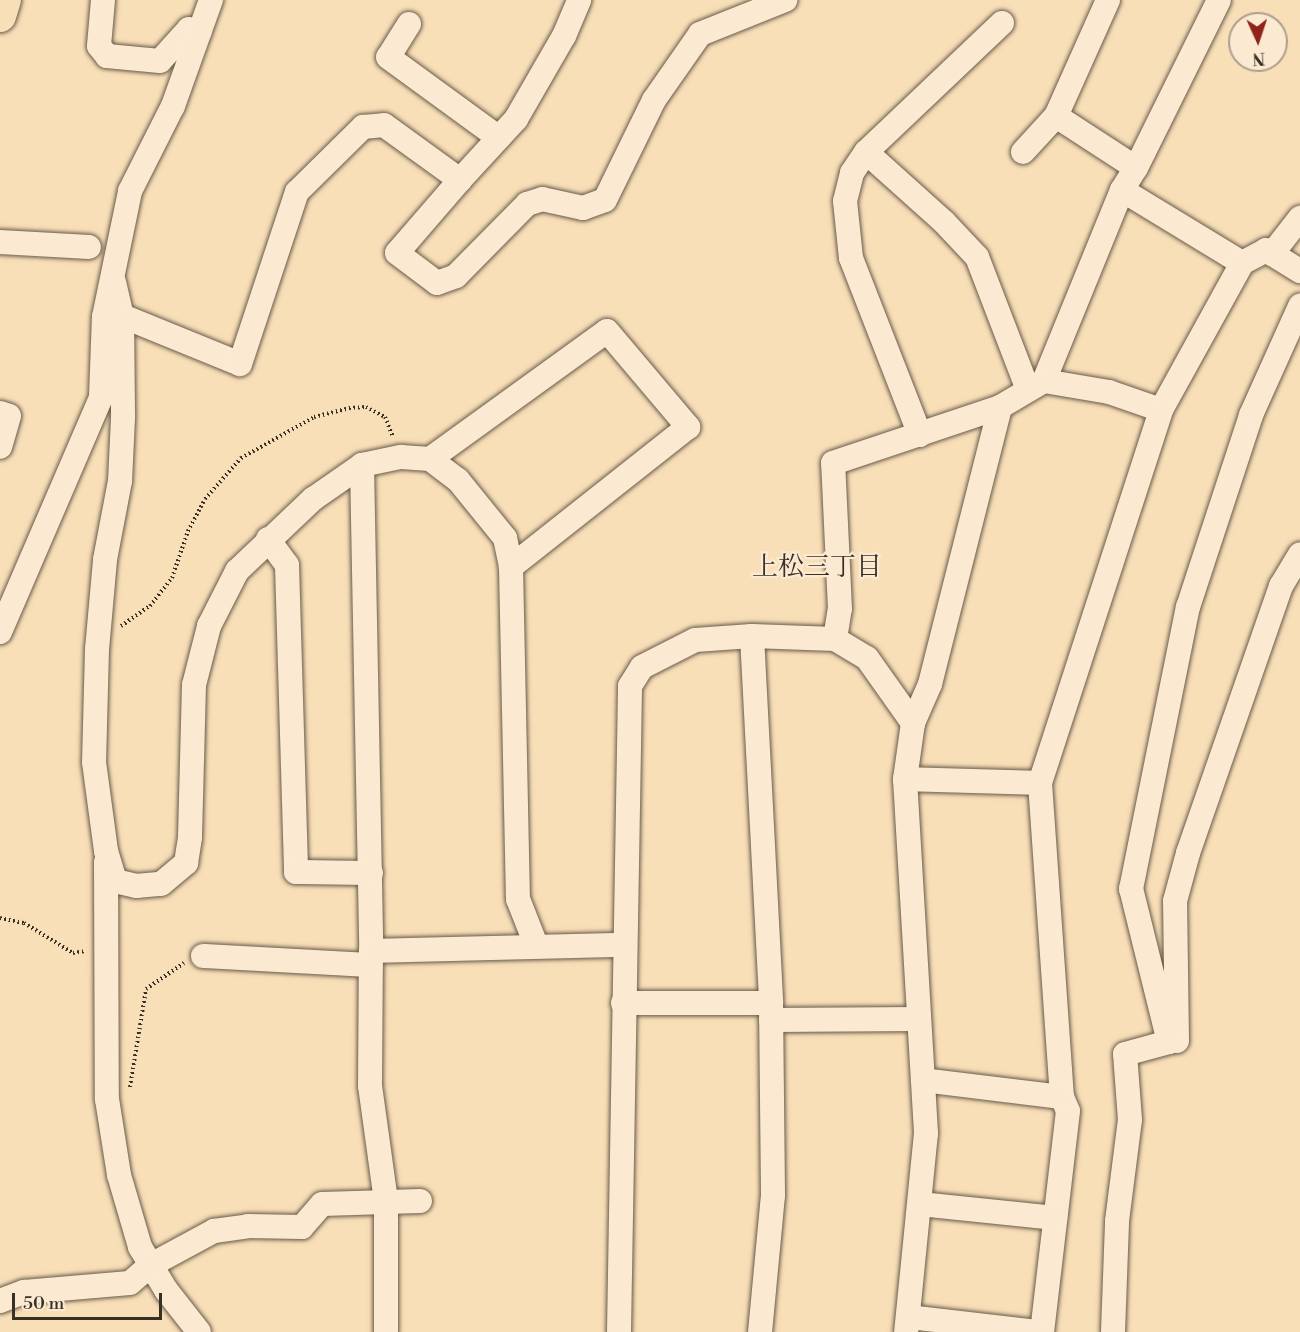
<!DOCTYPE html>
<meta charset="utf-8">
<style>
body{margin:0}
#map{position:relative;width:1300px;height:1332px;overflow:hidden;background:#f9dfb8;font-family:"Libre Bodoni","Noto Serif JP",serif}
div>[style]{position:absolute}
.path>*{height:4px;margin-top:-2px;transform-origin:0;background:repeating-linear-gradient(90deg,#382f26 0 1.5px,transparent 0 4.5px)}
.roads{filter:drop-shadow(0 0 2px #685b4a) drop-shadow(0 0 2px #685b4a)}
.minor>*{height:24px;margin:-12px;padding:0 12px;transform-origin:12px;border-radius:12px;background:#fbead1}
.major>*{height:32px;margin:-16px;padding:0 16px;transform-origin:16px;border-radius:16px;background:#f9dfb8}
span{translate:-50% -50%;white-space:nowrap;text-align:center;line-height:1.15;-webkit-text-stroke:4.5px #fbead1;paint-order:stroke}
.neighbourhood-label{font-size:26px;color:#382f26}
.north{position:absolute;left:1228px;top:12px;width:60px;height:60px;box-sizing:border-box;background:#fbead1;border:2px solid #ad9f8d;border-radius:50%;rotate:177deg;font-size:16px;font-weight:700;line-height:24px;text-align:center;color:#382f26}
.north::after{content:'';display:block;margin:auto;width:21px;height:27px;background:#8f2418;clip-path:polygon(50% 0,100% 100%,50% 72%,0 100%)}
.scale{position:absolute;left:12px;top:1293px;width:150px;height:27px;box-sizing:border-box;border:3px solid #382f26;border-top:0;padding-left:8px;font-size:18px;line-height:21px;white-space:nowrap;color:#382f26;-webkit-text-stroke:4px #fbead1;paint-order:stroke}
</style>
<div id="map">
<div class="path">
<i style="left:121px;top:626px;width:35px;rotate:-35deg"></i>
<i style="left:150px;top:606px;width:36px;rotate:-52deg"></i>
<i style="left:172px;top:578px;width:50px;rotate:-71.2deg"></i>
<i style="left:188px;top:531px;width:36px;rotate:-62deg"></i>
<i style="left:205px;top:499px;width:55px;rotate:-48.7deg"></i>
<i style="left:241px;top:458px;width:84px;rotate:-29.3deg"></i>
<i style="left:314px;top:417px;width:36px;rotate:-14deg"></i>
<i style="left:349px;top:408px;width:17px;rotate:-3deg"></i>
<i style="left:366px;top:407px;width:21px;rotate:28deg"></i>
<i style="left:385px;top:417px;width:22px;rotate:68deg"></i>
<i style="left:0;top:918px;width:25px;rotate:12deg"></i>
<i style="left:24px;top:923px;width:57px;rotate:31.5deg"></i>
<i style="left:73px;top:953px;width:12px;rotate:-9deg"></i>
<i style="left:130px;top:1087px;width:99px;rotate:-80.7deg"></i>
<i style="left:146px;top:989px;width:46px;rotate:-34.4deg"></i>
</div>
<div class="roads">
<div class="minor">
<i style="left:103px;top:0;width:46px;rotate:95deg"></i>
<i style="left:99px;top:46px;width:13px;rotate:51deg"></i>
<i style="left:107px;top:56px;width:53px;rotate:5.4deg"></i>
<i style="left:160px;top:61px;width:43px;rotate:-47.8deg"></i>
<i style="left:189px;top:29px;width:11px;rotate:15deg"></i>
<i style="left:1108px;top:0;width:127px;rotate:114.1deg"></i>
<i style="left:1056px;top:116px;width:95px;rotate:33deg"></i>
<i style="left:1136px;top:168px;width:187px;rotate:-63.7deg"></i>
<i style="left:1002px;top:23px;width:187px;rotate:136.5deg"></i>
<i style="left:866px;top:152px;width:105px;rotate:41.9deg"></i>
<i style="left:944px;top:222px;width:48px;rotate:46.7deg"></i>
<i style="left:977px;top:257px;width:142px;rotate:69deg"></i>
<i style="left:409px;top:24px;width:39px;rotate:122deg"></i>
<i style="left:388px;top:57px;width:137px;rotate:36.1deg"></i>
<i style="left:866px;top:152px;width:25px;rotate:124deg"></i>
<i style="left:852px;top:173px;width:29px;rotate:104deg"></i>
<i style="left:845px;top:201px;width:57px;rotate:84deg"></i>
<i style="left:851px;top:258px;width:190px;rotate:68.7deg"></i>
<i style="left:1023px;top:152px;width:49px;rotate:-47.5deg"></i>
<i style="left:460px;top:180px;width:83px;rotate:-47.4deg"></i>
<i style="left:516px;top:119px;width:96px;rotate:-60deg"></i>
<i style="left:564px;top:36px;width:39px;rotate:-67deg"></i>
<i style="left:1122px;top:190px;width:140px;rotate:31.3deg"></i>
<i style="left:0;top:242px;width:89px;rotate:3.2deg"></i>
<i style="left:1272px;top:254px;width:46px;rotate:-52.1deg"></i>
<i style="left:114px;top:282px;width:35px;rotate:77deg"></i>
<i style="left:122px;top:316px;width:102px;rotate:89.4deg"></i>
<i style="left:123px;top:418px;width:63px;rotate:92.7deg"></i>
<i style="left:120px;top:481px;width:80px;rotate:100.8deg"></i>
<i style="left:105px;top:560px;width:89px;rotate:95.1deg"></i>
<i style="left:97px;top:649px;width:113px;rotate:91.5deg"></i>
<i style="left:94px;top:762px;width:90px;rotate:82.3deg"></i>
<i style="left:106px;top:851px;width:31px;rotate:73deg"></i>
<i style="left:115px;top:881px;width:22px;rotate:13deg"></i>
<i style="left:136px;top:886px;width:25px;rotate:-5deg"></i>
<i style="left:161px;top:884px;width:33px;rotate:-40deg"></i>
<i style="left:186px;top:863px;width:26px;rotate:-81deg"></i>
<i style="left:190px;top:837px;width:152px;rotate:-88.5deg"></i>
<i style="left:194px;top:685px;width:61px;rotate:-75.7deg"></i>
<i style="left:209px;top:626px;width:62px;rotate:-63deg"></i>
<i style="left:237px;top:571px;width:105px;rotate:-43.5deg"></i>
<i style="left:313px;top:499px;width:60px;rotate:-34.8deg"></i>
<i style="left:362px;top:465px;width:40px;rotate:-12deg"></i>
<i style="left:401px;top:457px;width:29px;rotate:4deg"></i>
<i style="left:430px;top:459px;width:35px;rotate:37deg"></i>
<i style="left:458px;top:480px;width:75px;rotate:51deg"></i>
<i style="left:505px;top:538px;width:30px;rotate:78deg"></i>
<i style="left:511px;top:567px;width:332px;rotate:88.8deg"></i>
<i style="left:518px;top:899px;width:49px;rotate:68.6deg"></i>
<i style="left:122px;top:316px;width:127px;rotate:22.1deg"></i>
<i style="left:240px;top:364px;width:181px;rotate:-71.7deg"></i>
<i style="left:297px;top:192px;width:93px;rotate:-44.6deg"></i>
<i style="left:363px;top:127px;width:21px;rotate:-5deg"></i>
<i style="left:384px;top:125px;width:94px;rotate:35.9deg"></i>
<i style="left:460px;top:180px;width:96px;rotate:130.8deg"></i>
<i style="left:397px;top:253px;width:50px;rotate:36.9deg"></i>
<i style="left:437px;top:283px;width:20px;rotate:-20deg"></i>
<i style="left:456px;top:276px;width:101px;rotate:-45.4deg"></i>
<i style="left:527px;top:204px;width:16px;rotate:-18deg"></i>
<i style="left:542px;top:199px;width:42px;rotate:12.4deg"></i>
<i style="left:583px;top:208px;width:23px;rotate:-20deg"></i>
<i style="left:605px;top:200px;width:111px;rotate:-63.9deg"></i>
<i style="left:654px;top:100px;width:80px;rotate:-55.1deg"></i>
<i style="left:700px;top:34px;width:92px;rotate:-21.8deg"></i>
<i style="left:1044px;top:381px;width:206px;rotate:-67.8deg"></i>
<i style="left:1122px;top:190px;width:26px;rotate:-58deg"></i>
<i style="left:0;top:413px;width:9px;rotate:18deg"></i>
<i style="left:9px;top:416px;width:32px;rotate:106deg"></i>
<i style="left:430px;top:459px;width:218px;rotate:-35.9deg"></i>
<i style="left:607px;top:331px;width:126px;rotate:49.8deg"></i>
<i style="left:688px;top:427px;width:226px;rotate:141.7deg"></i>
<i style="left:362px;top:465px;width:486px;rotate:88.9deg"></i>
<i style="left:268px;top:539px;width:32px;rotate:54deg"></i>
<i style="left:287px;top:565px;width:307px;rotate:88.3deg"></i>
<i style="left:296px;top:872px;width:75px;rotate:0.8deg"></i>
<i style="left:0;top:632px;width:256px;rotate:-66.7deg"></i>
<i style="left:101px;top:397px;width:80px;rotate:-87.9deg"></i>
<i style="left:104px;top:317px;width:129px;rotate:-78.3deg"></i>
<i style="left:130px;top:191px;width:95px;rotate:-63.2deg"></i>
<i style="left:173px;top:106px;width:113px;rotate:-70.3deg"></i>
<i style="left:752px;top:636px;width:367px;rotate:87deg"></i>
<i style="left:771px;top:1003px;width:192px;rotate:89.4deg"></i>
<i style="left:773px;top:1195px;width:138px;rotate:95.4deg"></i>
<i style="left:835px;top:639px;width:30px;rotate:-81deg"></i>
<i style="left:840px;top:609px;width:146px;rotate:-92.7deg"></i>
<i style="left:833px;top:463px;width:176px;rotate:-18.5deg"></i>
<i style="left:1000px;top:407px;width:51px;rotate:-30.6deg"></i>
<i style="left:1044px;top:381px;width:66px;rotate:9.6deg"></i>
<i style="left:1109px;top:392px;width:55px;rotate:19.1deg"></i>
<i style="left:1161px;top:410px;width:168px;rotate:-61.1deg"></i>
<i style="left:1242px;top:263px;width:27px;rotate:-28deg"></i>
<i style="left:1266px;top:250px;width:40px;rotate:32deg"></i>
<i style="left:913px;top:723px;width:43px;rotate:-66.4deg"></i>
<i style="left:930px;top:684px;width:286px;rotate:-75.8deg"></i>
<i style="left:905px;top:779px;width:135px;rotate:1.7deg"></i>
<i style="left:1040px;top:783px;width:392px;rotate:-72deg"></i>
<i style="left:1040px;top:783px;width:315px;rotate:86deg"></i>
<i style="left:1062px;top:1097px;width:15px;rotate:67deg"></i>
<i style="left:1068px;top:1111px;width:223px;rotate:96.7deg"></i>
<i style="left:106px;top:862px;width:237px;rotate:89.8deg"></i>
<i style="left:107px;top:1099px;width:77px;rotate:81deg"></i>
<i style="left:119px;top:1175px;width:75px;rotate:73.7deg"></i>
<i style="left:140px;top:1247px;width:50px;rotate:58.8deg"></i>
<i style="left:166px;top:1290px;width:53px;rotate:51.8deg"></i>
<i style="left:203px;top:956px;width:168px;rotate:3.1deg"></i>
<i style="left:623px;top:1003px;width:148px"></i>
<i style="left:771px;top:1020px;width:148px;rotate:-0.4deg"></i>
<i style="left:1177px;top:1041px;width:140px;rotate:-90.8deg"></i>
<i style="left:1175px;top:901px;width:50px;rotate:-74.8deg"></i>
<i style="left:1188px;top:853px;width:283px;rotate:-70.8deg"></i>
<i style="left:1281px;top:586px;width:37px;rotate:-59deg"></i>
<i style="left:923px;top:1080px;width:140px;rotate:7deg"></i>
<i style="left:920px;top:1204px;width:136px;rotate:5.9deg"></i>
<i style="left:0;top:1301px;width:26px;rotate:-21deg"></i>
<i style="left:24px;top:1292px;width:106px;rotate:-4.9deg"></i>
<i style="left:130px;top:1283px;width:28px;rotate:-41deg"></i>
<i style="left:151px;top:1265px;width:72px;rotate:-28.4deg"></i>
<i style="left:214px;top:1231px;width:34px;rotate:-8deg"></i>
<i style="left:248px;top:1226px;width:54px;rotate:1.1deg"></i>
<i style="left:302px;top:1227px;width:30px;rotate:-49deg"></i>
<i style="left:322px;top:1204px;width:98px;rotate:-1.8deg"></i>
<i style="left:909px;top:1317px;width:130px;rotate:6.6deg"></i>
<i style="left:386px;top:1332px;width:131px;rotate:-90deg"></i>
<i style="left:386px;top:1201px;width:116px;rotate:-97.9deg"></i>
<i style="left:370px;top:1086px;width:135px;rotate:-89.6deg"></i>
<i style="left:371px;top:951px;width:252px;rotate:-1.4deg"></i>
<i style="left:619px;top:1332px;width:646px;rotate:-89.02deg"></i>
<i style="left:630px;top:686px;width:22px;rotate:-58deg"></i>
<i style="left:642px;top:667px;width:59px;rotate:-27deg"></i>
<i style="left:695px;top:640px;width:57px;rotate:-4deg"></i>
<i style="left:752px;top:636px;width:83px;rotate:2.1deg"></i>
<i style="left:835px;top:639px;width:37px;rotate:31deg"></i>
<i style="left:867px;top:658px;width:80px;rotate:54.7deg"></i>
<i style="left:913px;top:723px;width:57px;rotate:98.1deg"></i>
<i style="left:905px;top:779px;width:355px;rotate:86.6deg"></i>
<i style="left:926px;top:1133px;width:200px;rotate:95.7deg"></i>
<i style="left:1113px;top:1332px;width:111px;rotate:-87.9deg"></i>
<i style="left:1117px;top:1221px;width:102px;rotate:-82.7deg"></i>
<i style="left:1130px;top:1120px;width:66px;rotate:-94.3deg"></i>
<i style="left:1125px;top:1054px;width:46px;rotate:-15.3deg"></i>
<i style="left:1169px;top:1042px;width:158px;rotate:-103.9deg"></i>
<i style="left:1131px;top:889px;width:288px;rotate:-78.6deg"></i>
<i style="left:1188px;top:607px;width:202px;rotate:-71.8deg"></i>
<i style="left:1251px;top:415px;width:120px;rotate:-65.8deg"></i>
</div>
<div class="major">
<i style="left:0;top:16px;width:17px;rotate:-73deg"></i>
</div>
</div>
<div class="neighbourhood-label">
<span style="left:817px;top:568px">上松三丁目</span>
</div>
<div class="north">N</div>
<div class="scale">50 m</div>
</div>
